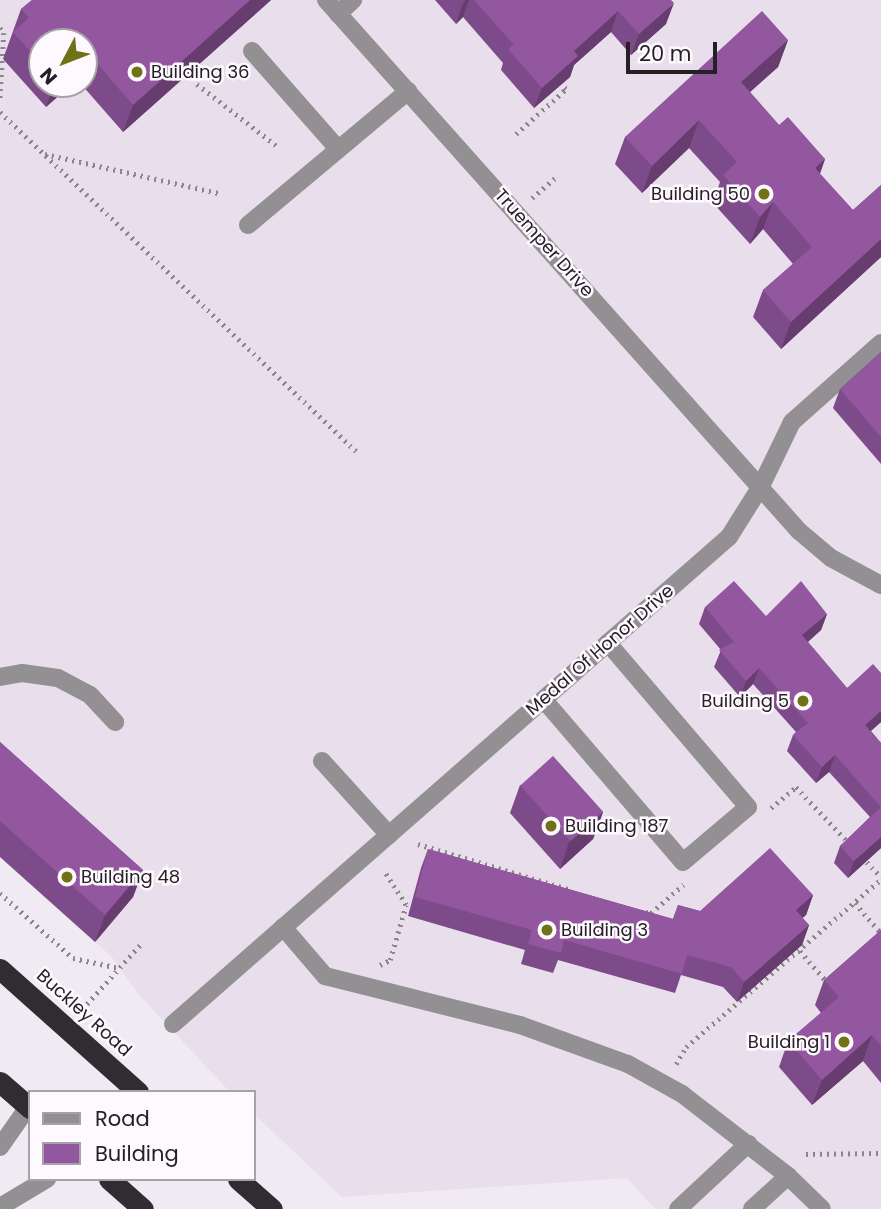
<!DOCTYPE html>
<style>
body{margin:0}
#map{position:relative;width:881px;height:1209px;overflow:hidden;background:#f0ebf2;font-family:Poppins,sans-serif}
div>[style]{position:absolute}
.built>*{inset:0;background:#e9deeb}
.path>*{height:4.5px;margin-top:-2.25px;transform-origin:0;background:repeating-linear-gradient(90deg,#8a868a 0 2px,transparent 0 7px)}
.minor>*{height:18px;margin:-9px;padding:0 9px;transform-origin:9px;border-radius:9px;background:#929092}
.highway>*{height:21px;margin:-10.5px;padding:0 10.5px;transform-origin:10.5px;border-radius:10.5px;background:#302c31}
.wall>*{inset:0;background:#7e4b8a}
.shaded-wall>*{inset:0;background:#673d70}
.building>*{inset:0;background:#9357a0;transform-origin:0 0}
.dots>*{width:19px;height:19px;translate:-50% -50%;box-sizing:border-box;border:4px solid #fef8ff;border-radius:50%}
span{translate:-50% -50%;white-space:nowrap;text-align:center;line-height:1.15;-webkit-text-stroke:5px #fef8ff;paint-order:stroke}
.poi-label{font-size:18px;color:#242124}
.left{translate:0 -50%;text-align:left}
.right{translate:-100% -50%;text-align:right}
.street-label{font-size:18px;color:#242124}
.legend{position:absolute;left:28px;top:1090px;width:228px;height:91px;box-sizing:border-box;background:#fef8ff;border:2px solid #a7a2a7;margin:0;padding:9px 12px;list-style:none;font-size:21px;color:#242124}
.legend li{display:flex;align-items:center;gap:14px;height:35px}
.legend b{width:35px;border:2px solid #a7a2a7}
.north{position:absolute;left:28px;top:28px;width:70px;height:70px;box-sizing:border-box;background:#fef8ff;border:2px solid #a7a2a7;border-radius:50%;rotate:228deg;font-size:19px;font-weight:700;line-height:28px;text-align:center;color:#242124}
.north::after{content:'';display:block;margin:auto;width:24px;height:32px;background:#717217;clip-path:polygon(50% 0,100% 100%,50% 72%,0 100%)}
.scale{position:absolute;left:626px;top:42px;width:91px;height:32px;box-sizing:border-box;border:4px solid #242124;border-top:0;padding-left:9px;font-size:21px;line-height:24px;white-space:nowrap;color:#242124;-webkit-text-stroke:5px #fef8ff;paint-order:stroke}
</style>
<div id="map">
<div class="built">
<i style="clip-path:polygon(evenodd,0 0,881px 0,881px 1209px,655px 1209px,627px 1178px,342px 1197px,254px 1114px,254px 1092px,230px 1092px,140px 996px,111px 956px,0 857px,0 0,42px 42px,84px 42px,84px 84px,42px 84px,42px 42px)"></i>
</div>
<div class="path">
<i style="left:0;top:28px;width:6px;rotate:51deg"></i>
<i style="left:4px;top:33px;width:68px;rotate:93.4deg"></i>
<i style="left:197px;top:84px;width:101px;rotate:37.8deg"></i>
<i style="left:0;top:112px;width:493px;rotate:43.6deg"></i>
<i style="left:516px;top:134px;width:67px;rotate:-42deg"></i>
<i style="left:566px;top:89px;width:6px;rotate:-141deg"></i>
<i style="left:45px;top:154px;width:181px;rotate:12.7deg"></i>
<i style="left:532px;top:198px;width:30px;rotate:-41deg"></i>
<i style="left:771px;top:808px;width:33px;rotate:-40deg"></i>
<i style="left:796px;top:787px;width:77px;rotate:46.6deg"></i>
<i style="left:418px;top:844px;width:160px;rotate:16.7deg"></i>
<i style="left:862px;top:857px;width:28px;rotate:46deg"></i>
<i style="left:0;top:893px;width:98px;rotate:41.7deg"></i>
<i style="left:73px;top:958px;width:47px;rotate:12.3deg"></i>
<i style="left:855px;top:903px;width:40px;rotate:49deg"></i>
<i style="left:646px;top:912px;width:5px;rotate:11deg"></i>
<i style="left:651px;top:913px;width:43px;rotate:-41.2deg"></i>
<i style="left:800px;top:951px;width:43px;rotate:48.8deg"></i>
<i style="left:380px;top:965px;width:11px;rotate:-27deg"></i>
<i style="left:390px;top:960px;width:57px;rotate:-73.8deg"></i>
<i style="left:406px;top:905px;width:38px;rotate:-123deg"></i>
<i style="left:87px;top:1004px;width:79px;rotate:-48.1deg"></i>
<i style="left:676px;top:1064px;width:20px;rotate:-60deg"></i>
<i style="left:686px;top:1047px;width:257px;rotate:-40.7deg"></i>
<i style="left:806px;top:1154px;width:75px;rotate:-0.8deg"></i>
</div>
<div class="minor">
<i style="left:326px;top:0;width:711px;rotate:48.31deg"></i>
<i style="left:799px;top:531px;width:42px;rotate:40.2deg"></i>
<i style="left:831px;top:558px;width:57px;rotate:28.4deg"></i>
<i style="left:338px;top:14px;width:21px;rotate:-43deg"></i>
<i style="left:252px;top:51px;width:130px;rotate:48.7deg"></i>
<i style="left:248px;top:225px;width:209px;rotate:-39.9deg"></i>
<i style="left:0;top:677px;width:22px;rotate:-10deg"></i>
<i style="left:22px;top:673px;width:36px;rotate:8deg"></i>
<i style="left:58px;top:678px;width:36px;rotate:28deg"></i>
<i style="left:90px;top:695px;width:37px;rotate:47deg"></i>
<i style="left:544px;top:700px;width:213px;rotate:49.4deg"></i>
<i style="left:683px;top:862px;width:85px;rotate:-40.2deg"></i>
<i style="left:748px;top:807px;width:216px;rotate:-130.5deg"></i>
<i style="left:322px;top:761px;width:100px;rotate:47.8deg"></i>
<i style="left:283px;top:927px;width:65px;rotate:49.4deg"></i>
<i style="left:325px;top:976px;width:201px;rotate:14.1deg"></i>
<i style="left:520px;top:1025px;width:115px;rotate:19.9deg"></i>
<i style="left:628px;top:1064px;width:62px;rotate:29.1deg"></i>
<i style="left:682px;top:1094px;width:134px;rotate:37.7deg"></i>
<i style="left:788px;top:1176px;width:47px;rotate:44.1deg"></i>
<i style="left:173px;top:1024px;width:739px;rotate:-41.22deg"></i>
<i style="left:729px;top:537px;width:60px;rotate:-57.9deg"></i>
<i style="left:761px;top:486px;width:71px;rotate:-64.2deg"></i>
<i style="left:792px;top:422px;width:119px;rotate:-41.6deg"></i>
<i style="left:0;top:1147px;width:49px;rotate:-55deg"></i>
<i style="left:0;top:1207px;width:55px;rotate:-30.8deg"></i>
<i style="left:678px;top:1209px;width:96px;rotate:-42.9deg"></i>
<i style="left:752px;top:1209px;width:49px;rotate:-42.5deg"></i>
</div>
<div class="highway">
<i style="left:0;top:969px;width:185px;rotate:41.7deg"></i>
<i style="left:0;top:1082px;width:40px;rotate:41deg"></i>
<i style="left:109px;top:1179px;width:45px;rotate:41.4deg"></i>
<i style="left:238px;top:1179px;width:45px;rotate:41.4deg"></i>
</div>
<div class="wall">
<i style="clip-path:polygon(32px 0,271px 0,123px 132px,81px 84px,84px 84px,84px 42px,42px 42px,42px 84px,72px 84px,46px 107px,3px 59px,21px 9px)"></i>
<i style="clip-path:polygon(435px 0,671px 0,666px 24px,631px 55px,611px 32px,574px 65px,570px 77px,534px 108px,501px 70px,503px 63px,463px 17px,456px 24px)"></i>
<i style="clip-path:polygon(788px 40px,778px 67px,750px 92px,779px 125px,825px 159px,820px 174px,853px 210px,881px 185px,881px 257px,781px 349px,753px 317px,763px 290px,793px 264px,763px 229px,750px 244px,713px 203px,720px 182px,689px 148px,642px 193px,615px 164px,625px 137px)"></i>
<i style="clip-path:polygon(881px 352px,881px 464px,833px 408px,840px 389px)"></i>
<i style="clip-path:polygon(705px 607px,766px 616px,827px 614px,821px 630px,808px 642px,847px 688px,881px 673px,881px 722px,871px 731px,881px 743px,881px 848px,848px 878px,834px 863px,840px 846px,870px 817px,829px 772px,816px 783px,787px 751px,793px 735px,796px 732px,753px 684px,740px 697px,714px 667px,721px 650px,699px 624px)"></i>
<i style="clip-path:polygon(0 742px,143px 870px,133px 897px,95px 942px,0 857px)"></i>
<i style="clip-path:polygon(520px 785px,603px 812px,593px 839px,560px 869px,510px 813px)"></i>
<i style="clip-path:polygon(428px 849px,673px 919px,678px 905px,700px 911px,813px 895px,806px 915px,802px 918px,809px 925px,802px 945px,737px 1002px,723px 987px,681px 975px,675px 993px,558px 960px,553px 973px,521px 964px,525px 950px,408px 916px,421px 868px)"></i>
<i style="clip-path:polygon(881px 930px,881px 1083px,863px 1061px,812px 1105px,779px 1067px,788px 1041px,821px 1013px,815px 1005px,824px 980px)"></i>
</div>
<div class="shaded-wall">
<i style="clip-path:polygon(250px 0,271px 0,123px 132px,133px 105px)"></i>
<i style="clip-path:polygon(466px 0,469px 0,463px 17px,456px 24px,463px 3px)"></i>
<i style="clip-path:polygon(674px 3px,666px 24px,631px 55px,639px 34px)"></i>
<i style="clip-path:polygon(618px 11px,611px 32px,574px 65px,570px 77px,534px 108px,542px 88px,574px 51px)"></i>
<i style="clip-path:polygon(788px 40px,778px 67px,731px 109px,741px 82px)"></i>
<i style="clip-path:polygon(54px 84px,72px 84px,46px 107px)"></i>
<i style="clip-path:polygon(699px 120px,689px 148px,642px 193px,652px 166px)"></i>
<i style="clip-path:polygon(825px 159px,815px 186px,815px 168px)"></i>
<i style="clip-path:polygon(773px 202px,763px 229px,750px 244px,760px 217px)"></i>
<i style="clip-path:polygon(881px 239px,881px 257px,781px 349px,791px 322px)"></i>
<i style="clip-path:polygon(827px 614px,821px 630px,796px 652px,802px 635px)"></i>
<i style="clip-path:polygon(759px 668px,753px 684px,740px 697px,746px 681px)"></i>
<i style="clip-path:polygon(881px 711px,881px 722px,859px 741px,865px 725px)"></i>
<i style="clip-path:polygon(835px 755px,829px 772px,816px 783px,822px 767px)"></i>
<i style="clip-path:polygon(603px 812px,593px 839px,560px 869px,569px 842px)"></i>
<i style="clip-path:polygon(881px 837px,881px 848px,848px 878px,854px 861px)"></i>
<i style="clip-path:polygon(143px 870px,133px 897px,95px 942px,105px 915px)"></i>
<i style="clip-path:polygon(813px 895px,806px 915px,789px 930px,796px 910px)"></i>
<i style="clip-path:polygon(809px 925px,802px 945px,737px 1002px,744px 982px)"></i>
<i style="clip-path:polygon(872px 1035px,863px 1061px,812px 1105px,822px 1080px)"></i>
</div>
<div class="building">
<i style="clip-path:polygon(32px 0,250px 0,133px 105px,87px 52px,84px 55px,84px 42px,42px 42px,42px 65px,13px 32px,29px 18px,21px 9px)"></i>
<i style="clip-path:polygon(474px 0,671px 0,674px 3px,639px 34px,618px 11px,574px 51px,578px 56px,542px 88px,508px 49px,514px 45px)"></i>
<i style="clip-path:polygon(762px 11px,788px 40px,741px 82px,779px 125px,788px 117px,825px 159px,815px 168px,853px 210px,881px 185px,881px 239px,791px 322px,763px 290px,812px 247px,773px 202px,760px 217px,723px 175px,737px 162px,699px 120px,652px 166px,625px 137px)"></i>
<i style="clip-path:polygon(881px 352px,881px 437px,840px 389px)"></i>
<i style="clip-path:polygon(734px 581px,766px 616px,801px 581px,827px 614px,802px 635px,847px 688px,873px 664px,881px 673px,881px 711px,865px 725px,881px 743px,881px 837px,854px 861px,840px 846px,881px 807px,835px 755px,822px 767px,793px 735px,808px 723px,759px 668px,746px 681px,719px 650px,734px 642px,705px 607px)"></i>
<i style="clip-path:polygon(0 742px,143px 870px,105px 915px,0 821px)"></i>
<i style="left:553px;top:756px;width:75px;height:44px;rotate:48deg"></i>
<i style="clip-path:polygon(770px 848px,813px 895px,796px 910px,809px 925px,744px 982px,731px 967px,687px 955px,682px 974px,564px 940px,561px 953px,528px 944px,532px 930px,415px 897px,428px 849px,673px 919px,678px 905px,700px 911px)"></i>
<i style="clip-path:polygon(881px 930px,881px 1046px,872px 1035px,822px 1080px,788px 1041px,839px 997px,824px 980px)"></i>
</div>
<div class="dots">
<i style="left:137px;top:72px;background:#717217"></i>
<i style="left:764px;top:194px;background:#717217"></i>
<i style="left:803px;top:701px;background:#717217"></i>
<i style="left:551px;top:826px;background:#717217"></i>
<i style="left:67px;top:877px;background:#717217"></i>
<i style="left:547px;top:930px;background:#717217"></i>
<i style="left:844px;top:1042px;background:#717217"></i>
</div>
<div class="poi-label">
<span class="left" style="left:151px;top:72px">Building 36</span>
<span class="right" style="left:750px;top:194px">Building 50</span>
<span class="right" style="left:789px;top:701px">Building 5</span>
<span class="left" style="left:565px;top:826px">Building 187</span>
<span class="left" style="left:81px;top:877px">Building 48</span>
<span class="left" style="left:561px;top:930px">Building 3</span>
<span class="right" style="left:830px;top:1042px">Building 1</span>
</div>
<div class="street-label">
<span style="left:544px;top:243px;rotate:48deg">Truemper Drive</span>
<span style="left:600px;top:650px;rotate:-41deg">Medal Of Honor Drive</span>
<span style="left:84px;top:1013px;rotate:42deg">Buckley Road</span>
</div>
<ul class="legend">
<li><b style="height:9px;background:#929092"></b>Road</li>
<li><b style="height:19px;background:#9357a0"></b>Building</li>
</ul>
<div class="north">N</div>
<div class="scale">20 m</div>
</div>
